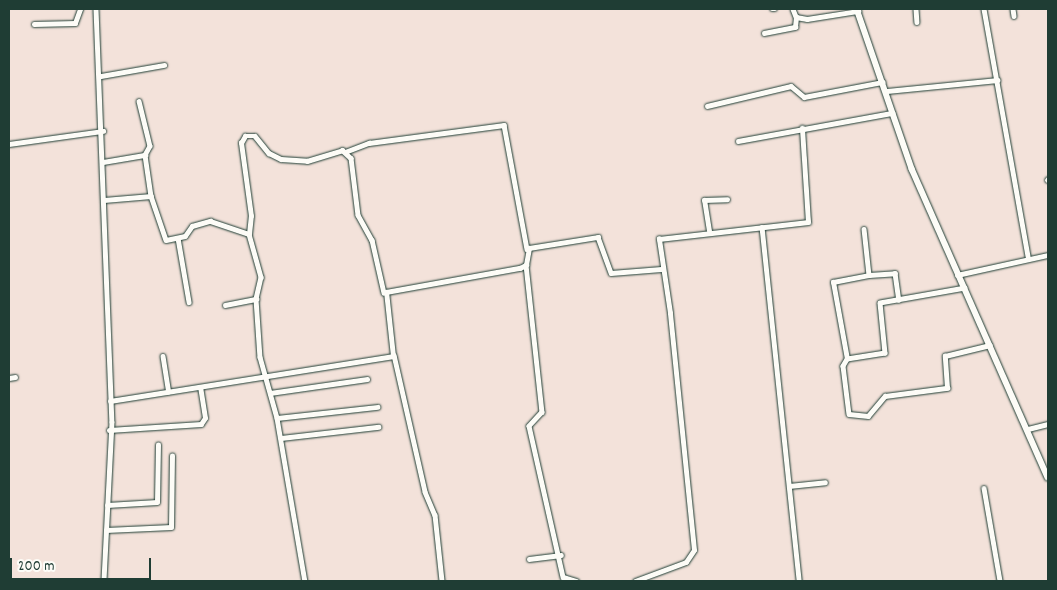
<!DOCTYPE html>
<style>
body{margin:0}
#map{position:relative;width:1057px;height:590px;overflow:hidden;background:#f3e2da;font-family:Dekko,sans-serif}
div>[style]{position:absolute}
.roads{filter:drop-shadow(0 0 1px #1f3d34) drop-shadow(0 0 1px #1f3d34)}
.street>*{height:4.5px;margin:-2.25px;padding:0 2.25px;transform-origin:2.25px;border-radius:2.25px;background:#fdfcf7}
.secondary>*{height:5.5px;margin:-2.75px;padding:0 2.75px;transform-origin:2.75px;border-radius:2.75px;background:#fdfcf7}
span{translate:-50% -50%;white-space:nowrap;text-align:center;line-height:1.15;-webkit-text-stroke:5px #fdfcf7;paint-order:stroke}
.frame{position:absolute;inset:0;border:10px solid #1f3d34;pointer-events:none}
.scale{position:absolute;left:10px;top:558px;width:141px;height:22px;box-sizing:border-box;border:2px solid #1f3d34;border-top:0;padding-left:6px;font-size:15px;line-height:18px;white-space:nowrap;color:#1f3d34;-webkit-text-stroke:4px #fdfcf7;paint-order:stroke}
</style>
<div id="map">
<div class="roads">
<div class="street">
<i style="left:96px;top:9px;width:413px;rotate:87.8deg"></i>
<i style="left:112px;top:422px;width:159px;rotate:92.9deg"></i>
<i style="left:772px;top:9px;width:3px"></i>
<i style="left:793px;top:9px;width:9px;rotate:69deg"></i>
<i style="left:796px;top:17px;width:11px;rotate:10deg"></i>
<i style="left:807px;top:19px;width:52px;rotate:-8.9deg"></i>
<i style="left:916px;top:9px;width:13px;rotate:86deg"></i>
<i style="left:984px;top:9px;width:251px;rotate:79.9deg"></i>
<i style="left:1013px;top:9px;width:7px;rotate:82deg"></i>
<i style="left:34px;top:24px;width:41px;rotate:-1.4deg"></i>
<i style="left:75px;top:23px;width:15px;rotate:-70deg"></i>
<i style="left:764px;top:33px;width:32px;rotate:-11deg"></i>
<i style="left:795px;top:27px;width:10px;rotate:-84deg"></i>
<i style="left:101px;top:76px;width:64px;rotate:-9.9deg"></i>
<i style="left:887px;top:91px;width:111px;rotate:-5.7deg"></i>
<i style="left:139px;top:101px;width:46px;rotate:76.3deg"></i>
<i style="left:150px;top:146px;width:10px;rotate:119deg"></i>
<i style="left:707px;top:106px;width:86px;rotate:-13.4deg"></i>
<i style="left:791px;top:86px;width:17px;rotate:40deg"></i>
<i style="left:804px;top:97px;width:80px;rotate:-10.8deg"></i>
<i style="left:738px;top:141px;width:157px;rotate:-10.3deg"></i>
<i style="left:9px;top:144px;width:95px;rotate:-7.9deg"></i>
<i style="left:345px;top:152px;width:26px;rotate:-21deg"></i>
<i style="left:369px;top:143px;width:136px;rotate:-7.6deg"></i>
<i style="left:504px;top:125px;width:126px;rotate:79.5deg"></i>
<i style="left:103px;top:162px;width:43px;rotate:-9.5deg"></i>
<i style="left:145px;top:155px;width:41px;rotate:81.7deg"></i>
<i style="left:151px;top:196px;width:46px;rotate:71.2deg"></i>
<i style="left:166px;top:240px;width:19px;rotate:-12deg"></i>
<i style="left:185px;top:236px;width:12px;rotate:-55deg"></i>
<i style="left:192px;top:226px;width:19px;rotate:-16deg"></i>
<i style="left:210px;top:221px;width:41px;rotate:18.4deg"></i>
<i style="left:249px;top:234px;width:18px;rotate:-84deg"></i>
<i style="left:251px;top:216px;width:74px;rotate:-97.8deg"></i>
<i style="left:241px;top:143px;width:8px;rotate:-60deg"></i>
<i style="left:245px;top:136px;width:10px"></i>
<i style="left:255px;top:136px;width:22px;rotate:51deg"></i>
<i style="left:269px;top:153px;width:13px;rotate:27deg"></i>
<i style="left:281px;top:159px;width:26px;rotate:4deg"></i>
<i style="left:307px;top:161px;width:37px;rotate:-17deg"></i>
<i style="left:342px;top:150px;width:12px;rotate:42deg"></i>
<i style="left:351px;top:158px;width:57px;rotate:83deg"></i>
<i style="left:358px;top:215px;width:29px;rotate:61deg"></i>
<i style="left:372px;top:240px;width:54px;rotate:77.2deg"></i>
<i style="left:1047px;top:180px;width:1px;rotate:-45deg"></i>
<i style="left:104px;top:200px;width:47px;rotate:-4.9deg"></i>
<i style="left:762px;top:227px;width:356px;rotate:84deg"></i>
<i style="left:864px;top:229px;width:46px;rotate:83.8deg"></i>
<i style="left:869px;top:275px;width:26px;rotate:-4deg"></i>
<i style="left:895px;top:273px;width:27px;rotate:82deg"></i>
<i style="left:709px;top:231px;width:31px;rotate:-99deg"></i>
<i style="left:704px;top:200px;width:23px;rotate:-2deg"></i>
<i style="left:249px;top:234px;width:45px;rotate:74.4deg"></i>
<i style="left:261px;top:277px;width:23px;rotate:103deg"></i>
<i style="left:178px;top:238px;width:65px;rotate:80.2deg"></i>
<i style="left:526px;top:265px;width:148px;rotate:83.8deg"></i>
<i style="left:542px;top:412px;width:19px;rotate:133deg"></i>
<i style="left:529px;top:426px;width:155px;rotate:77.3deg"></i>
<i style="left:563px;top:577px;width:14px;rotate:17deg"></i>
<i style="left:957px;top:275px;width:93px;rotate:-12.4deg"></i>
<i style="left:965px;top:288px;width:86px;rotate:170deg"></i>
<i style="left:880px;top:303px;width:50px;rotate:84.3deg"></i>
<i style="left:885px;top:353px;width:38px;rotate:171deg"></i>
<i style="left:847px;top:359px;width:8px;rotate:120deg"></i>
<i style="left:843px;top:366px;width:48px;rotate:82.9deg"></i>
<i style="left:849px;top:414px;width:19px;rotate:6deg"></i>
<i style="left:868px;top:416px;width:26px;rotate:-50deg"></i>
<i style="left:885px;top:396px;width:63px;rotate:-7.4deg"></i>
<i style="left:947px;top:388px;width:32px;rotate:-94deg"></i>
<i style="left:945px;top:356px;width:46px;rotate:-13.7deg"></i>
<i style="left:225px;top:305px;width:32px;rotate:-11deg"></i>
<i style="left:256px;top:299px;width:58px;rotate:86.1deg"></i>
<i style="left:260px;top:357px;width:63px;rotate:74.4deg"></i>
<i style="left:277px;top:418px;width:165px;rotate:80.3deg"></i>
<i style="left:394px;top:355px;width:140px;rotate:77.2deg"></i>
<i style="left:425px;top:492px;width:25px;rotate:67deg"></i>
<i style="left:435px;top:515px;width:66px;rotate:83.9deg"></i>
<i style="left:163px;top:356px;width:36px;rotate:81deg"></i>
<i style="left:847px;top:359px;width:78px;rotate:-100.3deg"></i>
<i style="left:833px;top:282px;width:37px;rotate:-11deg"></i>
<i style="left:9px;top:378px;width:6px;rotate:-9deg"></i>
<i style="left:270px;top:393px;width:98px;rotate:-8.2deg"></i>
<i style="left:110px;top:401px;width:287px;rotate:-9deg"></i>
<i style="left:393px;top:356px;width:64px;rotate:-96.2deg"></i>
<i style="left:386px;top:292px;width:136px;rotate:-10.2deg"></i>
<i style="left:520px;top:268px;width:7px;rotate:-27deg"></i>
<i style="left:526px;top:265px;width:17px;rotate:-80deg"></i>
<i style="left:529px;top:248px;width:70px;rotate:-9.1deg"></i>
<i style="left:598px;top:237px;width:38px;rotate:70deg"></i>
<i style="left:611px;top:273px;width:50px;rotate:-4.6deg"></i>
<i style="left:277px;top:418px;width:101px;rotate:-6.3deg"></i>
<i style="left:1028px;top:429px;width:21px;rotate:-14deg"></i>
<i style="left:109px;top:430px;width:92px;rotate:-3.7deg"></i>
<i style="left:201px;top:424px;width:7px;rotate:-56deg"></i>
<i style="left:205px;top:418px;width:30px;rotate:-99deg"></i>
<i style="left:281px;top:438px;width:98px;rotate:-6.5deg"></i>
<i style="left:789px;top:486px;width:36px;rotate:-6deg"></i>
<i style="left:984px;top:488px;width:94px;rotate:80.2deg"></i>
<i style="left:107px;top:505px;width:50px;rotate:-3.4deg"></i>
<i style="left:157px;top:502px;width:57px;rotate:-89deg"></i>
<i style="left:106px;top:530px;width:65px;rotate:-2.6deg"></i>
<i style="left:171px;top:527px;width:71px;rotate:-89.2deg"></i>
<i style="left:529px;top:559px;width:32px;rotate:-7deg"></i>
<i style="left:635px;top:581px;width:54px;rotate:-20.4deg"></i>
<i style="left:686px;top:562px;width:14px;rotate:-56deg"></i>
<i style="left:694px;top:550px;width:238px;rotate:-95.8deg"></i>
<i style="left:670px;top:313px;width:75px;rotate:-98.5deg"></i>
<i style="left:659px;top:239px;width:150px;rotate:-6.5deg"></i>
<i style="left:808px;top:222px;width:94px;rotate:-93.7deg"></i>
</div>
<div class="secondary">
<i style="left:857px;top:9px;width:169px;rotate:71deg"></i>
<i style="left:912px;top:169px;width:337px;rotate:66.2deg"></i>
</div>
</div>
<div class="frame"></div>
<div class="scale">200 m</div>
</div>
